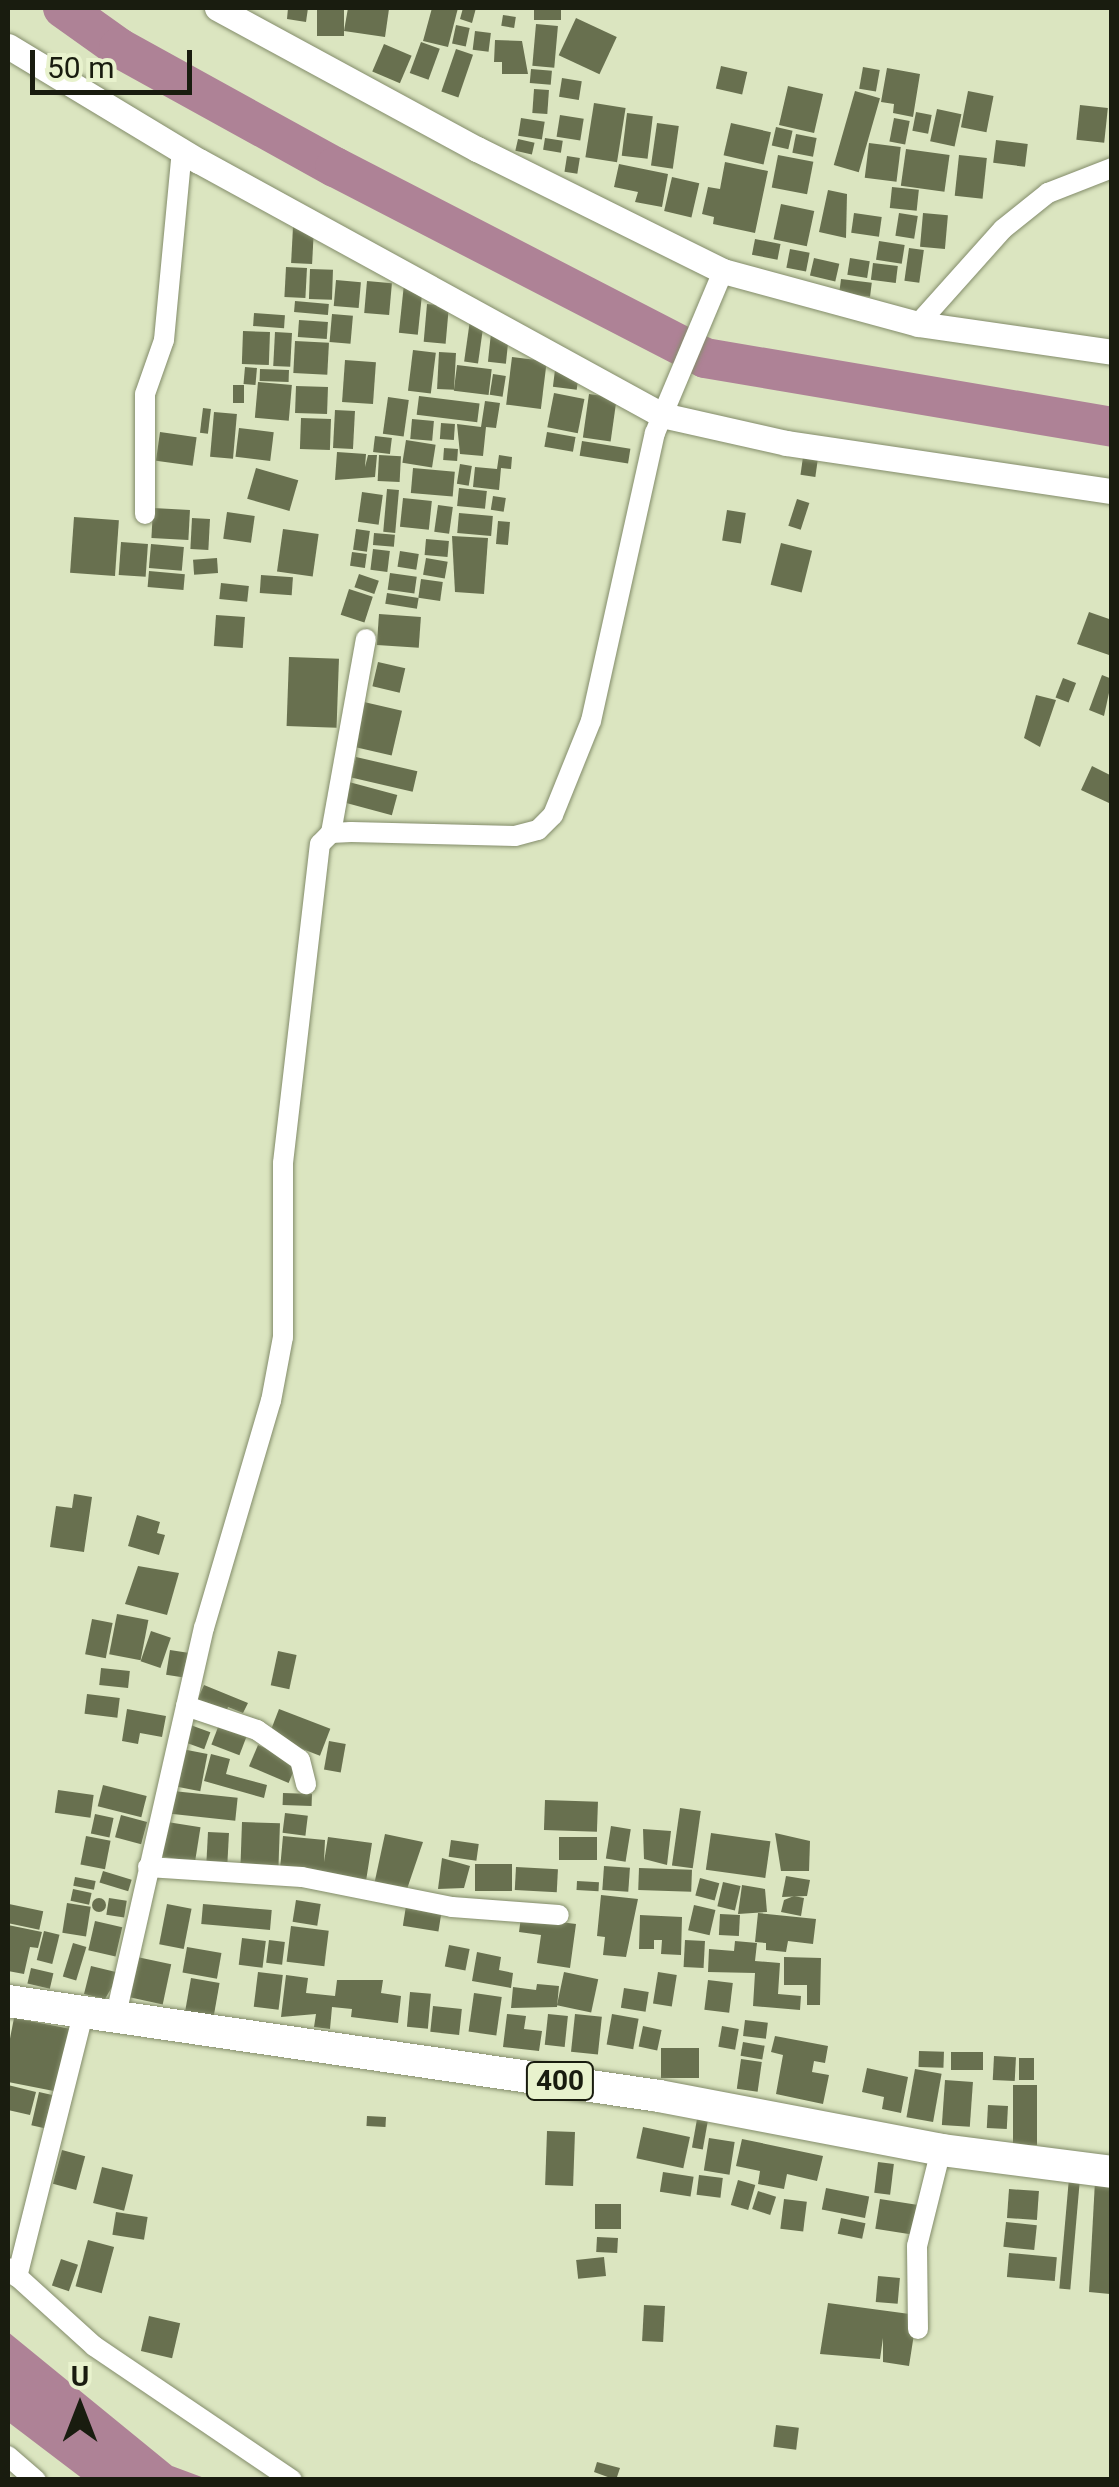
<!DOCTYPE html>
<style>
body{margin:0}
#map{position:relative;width:1119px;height:2487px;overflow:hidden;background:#dbe5c0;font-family:Roboto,sans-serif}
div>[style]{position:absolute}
.water>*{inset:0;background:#ae8296}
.river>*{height:40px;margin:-20px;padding:0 20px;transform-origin:20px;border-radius:20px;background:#ae8296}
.building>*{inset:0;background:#68704f;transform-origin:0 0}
.round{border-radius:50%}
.roads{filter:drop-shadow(0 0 2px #838c6a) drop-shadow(0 0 2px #838c6a)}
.minor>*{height:20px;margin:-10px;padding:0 10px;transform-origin:10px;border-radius:10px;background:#fff}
.tertiary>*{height:25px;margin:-12.5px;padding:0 12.5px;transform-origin:12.5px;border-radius:12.5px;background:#fff}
.primary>*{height:32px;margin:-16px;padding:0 16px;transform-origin:16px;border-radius:16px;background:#fff}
span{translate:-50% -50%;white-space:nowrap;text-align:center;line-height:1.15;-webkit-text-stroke:9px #e8f2cd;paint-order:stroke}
.shield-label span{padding:2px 8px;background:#e8f2cd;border:2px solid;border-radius:8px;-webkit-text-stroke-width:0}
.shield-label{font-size:28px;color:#191c0f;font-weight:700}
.frame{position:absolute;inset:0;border:10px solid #191c0f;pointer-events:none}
.north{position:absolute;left:30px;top:2357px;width:100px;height:100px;-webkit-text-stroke:8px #e8f2cd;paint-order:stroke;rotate:0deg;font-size:28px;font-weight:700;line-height:40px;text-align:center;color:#191c0f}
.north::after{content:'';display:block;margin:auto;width:35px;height:45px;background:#191c0f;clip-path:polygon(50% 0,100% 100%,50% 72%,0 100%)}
.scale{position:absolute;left:30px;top:50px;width:162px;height:45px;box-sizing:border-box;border:5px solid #191c0f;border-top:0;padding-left:12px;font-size:30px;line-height:35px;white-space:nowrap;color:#191c0f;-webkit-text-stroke:8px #e8f2cd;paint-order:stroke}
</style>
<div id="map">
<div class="water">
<i style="clip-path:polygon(8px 2332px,172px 2466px,207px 2479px,83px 2479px,8px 2422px)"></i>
</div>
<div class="river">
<i style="left:63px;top:8px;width:69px;rotate:35.5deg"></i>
<i style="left:119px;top:48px;width:247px;rotate:28.9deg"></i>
<i style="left:335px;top:167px;width:416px;rotate:27.3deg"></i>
<i style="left:705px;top:358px;width:413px;rotate:9.6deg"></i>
</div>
<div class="building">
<i style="clip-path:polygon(288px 8px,308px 8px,306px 22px,287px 19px)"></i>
<i style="left:317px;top:8px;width:27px;height:28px"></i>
<i style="clip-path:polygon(348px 8px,389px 9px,385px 37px,344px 31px)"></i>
<i style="clip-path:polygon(432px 8px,458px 8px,448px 47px,423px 41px)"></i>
<i style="clip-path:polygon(463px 8px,476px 8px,472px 23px,460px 19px)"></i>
<i style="left:534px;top:8px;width:27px;height:12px"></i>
<i style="left:503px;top:15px;width:13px;height:11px;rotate:9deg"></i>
<i style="left:576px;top:18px;width:45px;height:41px;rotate:25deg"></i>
<i style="left:536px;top:24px;width:22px;height:42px;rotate:5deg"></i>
<i style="left:456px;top:25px;width:14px;height:19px;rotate:12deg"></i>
<i style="left:475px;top:31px;width:16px;height:19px;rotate:7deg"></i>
<i style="clip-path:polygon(495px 40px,522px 41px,528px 74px,502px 74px,502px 62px,494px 62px)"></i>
<i style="left:421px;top:42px;width:20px;height:33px;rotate:20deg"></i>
<i style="left:384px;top:44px;width:30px;height:30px;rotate:23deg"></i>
<i style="left:456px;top:49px;width:18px;height:45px;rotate:19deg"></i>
<i style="left:721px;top:66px;width:27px;height:23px;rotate:13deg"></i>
<i style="left:863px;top:67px;width:17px;height:22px;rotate:10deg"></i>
<i style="clip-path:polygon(887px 68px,920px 74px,913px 117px,893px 113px,894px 104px,881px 102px)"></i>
<i style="left:531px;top:69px;width:21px;height:14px;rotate:5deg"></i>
<i style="left:562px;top:78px;width:20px;height:19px;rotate:9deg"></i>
<i style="left:788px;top:86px;width:36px;height:40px;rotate:13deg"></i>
<i style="left:534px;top:89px;width:15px;height:24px;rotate:4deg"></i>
<i style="left:855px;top:91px;width:26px;height:77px;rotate:16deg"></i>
<i style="left:968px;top:91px;width:26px;height:37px;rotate:11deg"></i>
<i style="left:594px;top:103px;width:32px;height:55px;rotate:9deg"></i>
<i style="left:1080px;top:105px;width:28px;height:35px;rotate:6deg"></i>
<i style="left:937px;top:109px;width:25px;height:33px;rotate:12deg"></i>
<i style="left:916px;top:112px;width:16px;height:19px;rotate:11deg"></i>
<i style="left:627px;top:113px;width:26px;height:43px;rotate:7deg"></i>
<i style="left:560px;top:115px;width:24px;height:22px;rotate:9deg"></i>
<i style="left:521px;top:118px;width:24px;height:18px;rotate:9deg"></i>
<i style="left:894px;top:118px;width:16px;height:24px;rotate:11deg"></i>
<i style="left:657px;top:123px;width:22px;height:43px;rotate:8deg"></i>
<i style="left:731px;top:123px;width:41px;height:33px;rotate:13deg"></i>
<i style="left:776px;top:127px;width:17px;height:19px;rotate:13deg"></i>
<i style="left:796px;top:134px;width:21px;height:19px;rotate:11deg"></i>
<i style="left:545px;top:138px;width:18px;height:12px;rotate:9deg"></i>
<i style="left:518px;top:139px;width:17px;height:12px;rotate:13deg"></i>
<i style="left:996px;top:140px;width:32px;height:23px;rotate:7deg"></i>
<i style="left:869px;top:143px;width:32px;height:35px;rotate:7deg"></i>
<i style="left:906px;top:149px;width:44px;height:37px;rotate:8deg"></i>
<i style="left:778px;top:155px;width:36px;height:33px;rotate:11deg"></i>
<i style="left:959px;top:155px;width:28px;height:41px;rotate:6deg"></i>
<i style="left:567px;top:156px;width:13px;height:16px;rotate:9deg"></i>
<i style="clip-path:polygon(725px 162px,768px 171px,755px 233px,713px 224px,714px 217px,702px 214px,708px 187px,720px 189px)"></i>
<i style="clip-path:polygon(619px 164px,668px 174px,662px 207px,635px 202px,638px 192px,614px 187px)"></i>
<i style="left:672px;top:177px;width:28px;height:35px;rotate:13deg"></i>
<i style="left:892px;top:187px;width:27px;height:21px;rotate:6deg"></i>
<i style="clip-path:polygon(828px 190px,847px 194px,846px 238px,819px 232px)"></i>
<i style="left:781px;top:204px;width:34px;height:36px;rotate:12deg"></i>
<i style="left:854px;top:213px;width:28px;height:20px;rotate:8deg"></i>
<i style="left:899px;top:213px;width:19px;height:23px;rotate:9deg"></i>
<i style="left:923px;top:213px;width:25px;height:34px;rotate:5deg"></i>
<i style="left:293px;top:227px;width:21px;height:36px;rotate:3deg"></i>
<i style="left:755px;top:239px;width:26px;height:16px;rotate:11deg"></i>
<i style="left:879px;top:241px;width:26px;height:19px;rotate:9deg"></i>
<i style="left:909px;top:248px;width:15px;height:33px;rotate:8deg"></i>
<i style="left:790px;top:249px;width:20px;height:19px;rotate:11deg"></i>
<i style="left:814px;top:258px;width:26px;height:18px;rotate:13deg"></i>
<i style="left:850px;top:258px;width:20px;height:17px;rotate:9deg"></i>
<i style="left:873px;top:263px;width:25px;height:17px;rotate:7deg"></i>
<i style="left:286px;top:267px;width:21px;height:30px;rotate:3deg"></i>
<i style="left:310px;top:269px;width:23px;height:30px;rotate:2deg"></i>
<i style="left:841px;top:279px;width:31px;height:14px;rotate:7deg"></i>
<i style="left:336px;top:280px;width:25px;height:26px;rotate:5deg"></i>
<i style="left:367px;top:281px;width:25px;height:32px;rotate:5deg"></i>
<i style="left:404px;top:284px;width:19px;height:49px;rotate:6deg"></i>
<i style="left:295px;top:301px;width:34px;height:11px;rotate:5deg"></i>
<i style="left:427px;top:304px;width:22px;height:38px;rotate:5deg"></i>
<i style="left:254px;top:313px;width:31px;height:13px;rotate:4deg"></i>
<i style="left:332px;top:314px;width:21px;height:28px;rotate:5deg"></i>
<i style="left:299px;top:320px;width:29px;height:17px;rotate:4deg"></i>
<i style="left:470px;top:320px;width:14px;height:42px;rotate:8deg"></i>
<i style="left:243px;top:331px;width:27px;height:33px;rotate:2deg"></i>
<i style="left:275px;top:332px;width:17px;height:34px;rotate:3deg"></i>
<i style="left:491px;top:333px;width:18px;height:29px;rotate:6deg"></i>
<i style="left:295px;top:341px;width:34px;height:32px;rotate:3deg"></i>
<i style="left:413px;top:350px;width:23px;height:41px;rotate:7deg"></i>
<i style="left:439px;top:352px;width:17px;height:37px;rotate:3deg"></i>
<i style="left:512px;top:357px;width:35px;height:48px;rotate:7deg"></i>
<i style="left:345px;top:360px;width:31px;height:42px;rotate:4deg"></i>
<i style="left:457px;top:365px;width:35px;height:26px;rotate:7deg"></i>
<i style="left:245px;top:367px;width:12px;height:17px;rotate:5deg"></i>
<i style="left:260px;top:369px;width:29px;height:12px;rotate:2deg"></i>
<i style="left:555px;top:370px;width:24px;height:17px;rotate:7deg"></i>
<i style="left:493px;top:374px;width:13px;height:21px;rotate:9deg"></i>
<i style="left:258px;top:382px;width:34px;height:36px;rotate:5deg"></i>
<i style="left:233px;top:385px;width:11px;height:18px"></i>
<i style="left:296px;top:386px;width:32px;height:27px;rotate:2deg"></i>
<i style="left:554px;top:393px;width:31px;height:35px;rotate:11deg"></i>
<i style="left:589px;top:394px;width:28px;height:44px;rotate:8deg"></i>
<i style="left:419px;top:396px;width:61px;height:19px;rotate:7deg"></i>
<i style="left:388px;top:397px;width:21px;height:37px;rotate:8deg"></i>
<i style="clip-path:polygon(485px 401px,500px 403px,496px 428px,486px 427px,483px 456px,460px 454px,457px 424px,481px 427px)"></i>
<i style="left:203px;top:408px;width:8px;height:25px;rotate:7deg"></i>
<i style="left:335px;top:410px;width:20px;height:38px;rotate:3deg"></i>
<i style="left:214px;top:412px;width:23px;height:45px;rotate:5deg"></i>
<i style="left:301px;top:418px;width:30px;height:31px;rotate:2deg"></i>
<i style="left:412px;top:419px;width:22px;height:20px;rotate:5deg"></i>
<i style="left:441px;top:423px;width:14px;height:16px;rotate:4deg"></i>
<i style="left:239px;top:428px;width:35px;height:29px;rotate:7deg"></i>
<i style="left:160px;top:432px;width:37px;height:29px;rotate:8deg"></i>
<i style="left:547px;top:432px;width:29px;height:15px;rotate:10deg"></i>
<i style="left:375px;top:436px;width:17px;height:16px;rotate:7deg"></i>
<i style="left:406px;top:440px;width:30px;height:23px;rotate:9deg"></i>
<i style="left:582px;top:441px;width:49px;height:15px;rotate:9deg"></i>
<i style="left:444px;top:448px;width:14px;height:12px;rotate:4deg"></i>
<i style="clip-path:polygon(337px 452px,366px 454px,365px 467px,368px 455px,377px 455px,375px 477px,335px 480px)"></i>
<i style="left:379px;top:455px;width:22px;height:26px;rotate:3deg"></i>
<i style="clip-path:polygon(499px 455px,512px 457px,511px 469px,501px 468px,499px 490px,473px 487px,475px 467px,497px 469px)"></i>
<i style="left:803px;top:457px;width:15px;height:18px;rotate:8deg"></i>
<i style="left:460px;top:464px;width:12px;height:20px;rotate:9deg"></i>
<i style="left:256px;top:468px;width:44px;height:32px;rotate:16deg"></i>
<i style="left:413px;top:468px;width:42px;height:25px;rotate:5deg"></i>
<i style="left:459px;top:488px;width:28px;height:18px;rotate:6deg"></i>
<i style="left:387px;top:489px;width:12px;height:43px;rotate:5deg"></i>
<i style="left:362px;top:492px;width:21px;height:30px;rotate:8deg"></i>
<i style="left:493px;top:496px;width:13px;height:14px;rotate:9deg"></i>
<i style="left:403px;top:498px;width:29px;height:29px;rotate:6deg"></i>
<i style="left:797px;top:499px;width:13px;height:28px;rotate:18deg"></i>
<i style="left:438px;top:505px;width:15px;height:27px;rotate:8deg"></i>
<i style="left:153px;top:508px;width:37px;height:30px;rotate:3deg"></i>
<i style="left:727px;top:510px;width:19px;height:31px;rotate:9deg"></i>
<i style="left:227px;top:512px;width:28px;height:27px;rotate:8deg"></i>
<i style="left:459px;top:513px;width:34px;height:20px;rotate:5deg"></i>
<i style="left:74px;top:517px;width:45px;height:56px;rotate:4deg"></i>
<i style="left:192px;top:518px;width:18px;height:31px;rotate:3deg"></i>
<i style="left:498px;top:521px;width:12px;height:23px;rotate:5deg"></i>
<i style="left:283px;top:529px;width:36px;height:43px;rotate:8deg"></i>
<i style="left:356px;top:529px;width:14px;height:21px;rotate:8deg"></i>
<i style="left:374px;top:533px;width:21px;height:12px;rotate:5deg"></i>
<i style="clip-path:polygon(452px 536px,488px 538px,484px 594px,455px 592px)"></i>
<i style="left:426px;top:539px;width:23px;height:16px;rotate:5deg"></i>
<i style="left:121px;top:542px;width:27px;height:33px;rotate:4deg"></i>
<i style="left:781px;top:543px;width:32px;height:43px;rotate:14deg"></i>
<i style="left:151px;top:544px;width:33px;height:24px;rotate:5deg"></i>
<i style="left:373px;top:549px;width:17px;height:21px;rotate:7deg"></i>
<i style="left:400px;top:551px;width:19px;height:16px;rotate:9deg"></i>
<i style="left:352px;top:552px;width:15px;height:14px;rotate:8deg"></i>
<i style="left:217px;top:558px;width:15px;height:24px;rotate:86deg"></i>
<i style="left:426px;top:558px;width:22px;height:17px;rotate:10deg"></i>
<i style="left:149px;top:571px;width:36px;height:16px;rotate:5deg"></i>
<i style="left:390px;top:573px;width:27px;height:17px;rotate:8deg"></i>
<i style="left:359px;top:574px;width:21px;height:14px;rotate:19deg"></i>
<i style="left:261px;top:575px;width:32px;height:18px;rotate:4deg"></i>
<i style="left:421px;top:579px;width:22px;height:19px;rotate:8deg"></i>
<i style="left:221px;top:583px;width:28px;height:16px;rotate:6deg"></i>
<i style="left:349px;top:589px;width:25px;height:27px;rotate:18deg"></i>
<i style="left:387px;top:593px;width:32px;height:11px;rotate:9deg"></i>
<i style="clip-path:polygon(1089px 612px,1112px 620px,1112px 656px,1077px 644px)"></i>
<i style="left:379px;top:614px;width:42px;height:31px;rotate:4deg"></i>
<i style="left:216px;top:615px;width:29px;height:31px;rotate:4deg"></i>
<i style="left:289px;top:657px;width:50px;height:69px;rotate:2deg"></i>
<i style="left:378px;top:662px;width:28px;height:25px;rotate:13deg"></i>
<i style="clip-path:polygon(1102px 675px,1112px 679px,1104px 716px,1089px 710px)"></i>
<i style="left:1063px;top:678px;width:14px;height:21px;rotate:21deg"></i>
<i style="clip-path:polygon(1036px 695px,1056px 700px,1040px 747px,1024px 738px)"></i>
<i style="left:364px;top:702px;width:39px;height:46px;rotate:13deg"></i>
<i style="left:356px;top:757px;width:63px;height:21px;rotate:13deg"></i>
<i style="clip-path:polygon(1092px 766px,1112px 776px,1109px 803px,1081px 790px)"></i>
<i style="left:349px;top:782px;width:50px;height:21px;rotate:15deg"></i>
<i style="clip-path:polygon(74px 1494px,92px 1497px,84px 1552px,50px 1547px,56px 1506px,72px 1508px)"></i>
<i style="clip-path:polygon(137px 1515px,160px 1522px,157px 1533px,165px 1535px,159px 1555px,128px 1546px)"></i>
<i style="clip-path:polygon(138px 1566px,179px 1573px,167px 1615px,125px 1604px)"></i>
<i style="left:117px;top:1614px;width:32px;height:41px;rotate:11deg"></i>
<i style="left:92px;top:1619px;width:21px;height:36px;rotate:11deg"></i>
<i style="left:151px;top:1631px;width:21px;height:32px;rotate:19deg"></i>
<i style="left:170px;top:1650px;width:18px;height:25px;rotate:9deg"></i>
<i style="left:278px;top:1651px;width:19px;height:35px;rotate:12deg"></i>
<i style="left:101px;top:1668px;width:29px;height:17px;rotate:6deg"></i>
<i style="clip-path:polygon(204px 1685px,248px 1703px,243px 1713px,228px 1707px,225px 1715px,196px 1703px)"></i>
<i style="left:87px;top:1694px;width:33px;height:20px;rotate:7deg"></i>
<i style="clip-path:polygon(127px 1709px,166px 1716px,162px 1737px,140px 1733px,138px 1744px,122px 1741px)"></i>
<i style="left:279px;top:1709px;width:55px;height:29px;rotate:21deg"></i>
<i style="left:220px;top:1722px;width:30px;height:24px;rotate:21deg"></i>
<i style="left:185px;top:1723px;width:27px;height:18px;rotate:20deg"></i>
<i style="left:329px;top:1741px;width:17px;height:29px;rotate:10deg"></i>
<i style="left:258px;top:1745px;width:43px;height:23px;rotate:23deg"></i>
<i style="left:182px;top:1749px;width:26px;height:38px;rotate:11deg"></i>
<i style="clip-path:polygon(211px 1754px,230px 1759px,226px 1774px,267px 1785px,264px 1798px,204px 1781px)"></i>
<i style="left:103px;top:1785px;width:45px;height:22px;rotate:14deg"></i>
<i style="left:58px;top:1790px;width:36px;height:23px;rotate:8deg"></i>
<i style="left:173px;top:1791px;width:65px;height:23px;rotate:6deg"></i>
<i style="left:283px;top:1793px;width:29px;height:12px;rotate:2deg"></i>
<i style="left:545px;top:1800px;width:53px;height:30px;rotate:2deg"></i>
<i style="left:680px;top:1808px;width:21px;height:58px;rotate:8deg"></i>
<i style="left:285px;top:1813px;width:23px;height:20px;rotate:7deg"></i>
<i style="left:95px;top:1814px;width:19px;height:20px;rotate:12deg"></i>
<i style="left:121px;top:1815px;width:27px;height:23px;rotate:15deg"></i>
<i style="left:161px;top:1821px;width:40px;height:35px;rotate:9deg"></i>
<i style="left:242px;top:1822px;width:38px;height:48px;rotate:2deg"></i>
<i style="left:611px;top:1826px;width:20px;height:33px;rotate:9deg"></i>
<i style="clip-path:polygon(643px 1829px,671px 1831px,667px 1865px,644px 1859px)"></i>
<i style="left:208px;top:1832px;width:21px;height:35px;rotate:3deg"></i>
<i style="left:711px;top:1833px;width:60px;height:37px;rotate:8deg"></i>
<i style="clip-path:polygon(775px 1833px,810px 1841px,809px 1871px,781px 1871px)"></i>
<i style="clip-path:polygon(385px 1834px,423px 1842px,406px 1892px,374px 1885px)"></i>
<i style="left:86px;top:1836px;width:25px;height:29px;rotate:11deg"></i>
<i style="clip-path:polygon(283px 1836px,325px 1840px,324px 1862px,328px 1837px,372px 1843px,366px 1881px,280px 1869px)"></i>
<i style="left:559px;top:1837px;width:38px;height:23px"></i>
<i style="left:451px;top:1840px;width:28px;height:17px;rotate:8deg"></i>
<i style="clip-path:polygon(442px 1858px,470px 1866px,464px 1888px,438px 1889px)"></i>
<i style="left:475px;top:1864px;width:37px;height:27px"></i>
<i style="left:604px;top:1866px;width:26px;height:24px;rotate:4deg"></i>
<i style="left:516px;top:1867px;width:42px;height:23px;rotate:3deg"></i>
<i style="left:639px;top:1868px;width:53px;height:22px;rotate:2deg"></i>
<i style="left:103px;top:1871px;width:30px;height:12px;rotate:17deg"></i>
<i style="clip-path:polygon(786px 1876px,810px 1880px,807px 1896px,782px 1897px)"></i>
<i style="left:75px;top:1877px;width:21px;height:9px;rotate:11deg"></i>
<i style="left:700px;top:1878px;width:20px;height:18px;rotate:15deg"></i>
<i style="left:577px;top:1881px;width:22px;height:9px;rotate:3deg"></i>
<i style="left:723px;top:1882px;width:18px;height:25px;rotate:13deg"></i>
<i style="clip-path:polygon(742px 1885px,765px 1889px,767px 1912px,738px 1914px)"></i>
<i style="left:73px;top:1889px;width:19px;height:12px;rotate:12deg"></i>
<i style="clip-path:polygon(601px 1895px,638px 1899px,626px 1957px,603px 1955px,605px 1937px,597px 1936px)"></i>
<i style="clip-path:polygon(794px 1896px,804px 1898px,801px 1916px,781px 1912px,784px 1900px)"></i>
<i class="round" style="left:92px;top:1898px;width:14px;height:14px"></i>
<i style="left:109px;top:1898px;width:18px;height:17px;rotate:9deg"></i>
<i style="left:296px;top:1900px;width:25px;height:22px;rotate:9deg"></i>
<i style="left:67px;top:1903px;width:24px;height:30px;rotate:9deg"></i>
<i style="left:9px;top:1904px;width:35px;height:19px;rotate:12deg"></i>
<i style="left:167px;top:1904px;width:25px;height:41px;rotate:11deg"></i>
<i style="left:203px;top:1904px;width:69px;height:20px;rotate:5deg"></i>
<i style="left:694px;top:1905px;width:22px;height:26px;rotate:13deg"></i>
<i style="left:406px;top:1906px;width:36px;height:20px;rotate:9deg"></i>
<i style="clip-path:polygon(758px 1913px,816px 1919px,813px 1944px,788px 1941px,786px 1952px,766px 1950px,766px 1943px,755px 1942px)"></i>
<i style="left:720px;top:1914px;width:20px;height:21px;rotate:3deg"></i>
<i style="clip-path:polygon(640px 1915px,682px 1917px,681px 1955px,661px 1954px,662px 1940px,654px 1940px,654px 1949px,639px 1949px)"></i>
<i style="clip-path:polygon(521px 1917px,576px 1924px,570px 1968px,537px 1963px,541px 1935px,519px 1932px)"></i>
<i style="left:95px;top:1921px;width:28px;height:30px;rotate:13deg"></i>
<i style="clip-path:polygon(8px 1925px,42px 1932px,38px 1948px,30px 1947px,24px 1974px,8px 1971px)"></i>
<i style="left:291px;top:1926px;width:38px;height:36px;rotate:7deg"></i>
<i style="left:44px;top:1931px;width:16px;height:30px;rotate:14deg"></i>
<i style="left:242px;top:1938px;width:24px;height:27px;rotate:7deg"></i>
<i style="left:269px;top:1940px;width:16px;height:23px;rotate:7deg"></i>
<i style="left:685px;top:1940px;width:20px;height:27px;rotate:3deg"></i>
<i style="clip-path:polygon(735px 1941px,757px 1943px,755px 1961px,780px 1963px,778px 1994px,801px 1996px,800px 2010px,753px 2006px,755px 1973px,708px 1972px,709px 1949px,734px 1951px)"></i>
<i style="left:73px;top:1943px;width:14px;height:35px;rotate:17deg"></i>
<i style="left:449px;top:1945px;width:21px;height:22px;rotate:11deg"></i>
<i style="left:187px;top:1947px;width:35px;height:26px;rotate:10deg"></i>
<i style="clip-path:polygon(477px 1952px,501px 1957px,499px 1970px,513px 1973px,511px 1988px,472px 1981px)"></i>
<i style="left:137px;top:1957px;width:35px;height:41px;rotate:12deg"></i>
<i style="clip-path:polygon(784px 1957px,821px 1958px,820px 2005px,807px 2005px,807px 1985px,784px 1985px)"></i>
<i style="clip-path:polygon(91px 1966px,120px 1973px,105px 1999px,84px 1994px)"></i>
<i style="left:31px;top:1968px;width:23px;height:16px;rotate:13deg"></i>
<i style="left:258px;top:1972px;width:25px;height:35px;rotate:7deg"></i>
<i style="left:564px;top:1972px;width:35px;height:34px;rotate:12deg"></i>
<i style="left:658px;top:1972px;width:19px;height:32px;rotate:9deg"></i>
<i style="clip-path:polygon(286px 1975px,308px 1978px,306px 1993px,335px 1996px,337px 1980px,383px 1980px,381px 1993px,401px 1996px,398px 2023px,351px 2017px,352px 2009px,332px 2007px,330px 2029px,314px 2027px,316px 2014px,281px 2017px)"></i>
<i style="left:191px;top:1978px;width:29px;height:37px;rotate:10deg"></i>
<i style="left:708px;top:1980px;width:25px;height:30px;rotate:7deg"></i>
<i style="clip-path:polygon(537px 1984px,559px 1986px,557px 2007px,511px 2008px,513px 1987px,536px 1990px)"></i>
<i style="left:624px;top:1988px;width:25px;height:20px;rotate:9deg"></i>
<i style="left:410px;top:1992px;width:21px;height:35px;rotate:5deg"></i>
<i style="left:474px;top:1993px;width:28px;height:39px;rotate:8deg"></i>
<i style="left:433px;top:2006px;width:29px;height:26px;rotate:6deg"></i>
<i style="clip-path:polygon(507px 2014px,526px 2016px,524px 2029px,542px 2031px,539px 2051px,503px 2047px)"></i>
<i style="left:548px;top:2014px;width:20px;height:31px;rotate:6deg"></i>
<i style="left:575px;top:2014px;width:27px;height:38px;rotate:6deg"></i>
<i style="left:612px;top:2014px;width:27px;height:31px;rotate:10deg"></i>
<i style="left:14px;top:2018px;width:62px;height:64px;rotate:11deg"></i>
<i style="left:745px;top:2020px;width:23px;height:16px;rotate:7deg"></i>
<i style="left:643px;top:2026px;width:19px;height:21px;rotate:12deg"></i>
<i style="left:722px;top:2026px;width:17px;height:21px;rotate:10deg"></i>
<i style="clip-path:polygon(775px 2036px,828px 2046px,825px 2063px,814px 2061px,812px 2072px,829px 2075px,823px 2104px,776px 2094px,783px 2055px,771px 2052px)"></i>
<i style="left:743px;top:2042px;width:22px;height:14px;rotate:10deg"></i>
<i style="left:661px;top:2048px;width:38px;height:30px"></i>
<i style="left:919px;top:2051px;width:25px;height:16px;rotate:2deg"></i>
<i style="left:951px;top:2052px;width:32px;height:18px"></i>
<i style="left:994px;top:2056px;width:22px;height:24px;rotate:3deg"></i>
<i style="left:1019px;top:2058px;width:15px;height:22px"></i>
<i style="left:741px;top:2059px;width:21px;height:30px;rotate:8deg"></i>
<i style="clip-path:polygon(867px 2068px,908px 2077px,901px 2113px,882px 2109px,884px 2097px,862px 2092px)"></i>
<i style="left:915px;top:2069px;width:27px;height:49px;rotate:10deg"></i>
<i style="left:945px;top:2080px;width:28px;height:45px;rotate:4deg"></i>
<i style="clip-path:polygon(8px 2085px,36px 2092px,30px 2115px,8px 2110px)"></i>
<i style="left:1013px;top:2085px;width:24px;height:60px"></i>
<i style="left:39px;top:2092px;width:26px;height:34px;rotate:13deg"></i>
<i style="left:988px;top:2105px;width:20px;height:23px;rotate:3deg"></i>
<i style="left:367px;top:2116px;width:19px;height:10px;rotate:3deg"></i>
<i style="left:697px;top:2119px;width:11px;height:29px;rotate:10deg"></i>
<i style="left:643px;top:2127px;width:48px;height:32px;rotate:12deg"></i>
<i style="left:547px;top:2131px;width:28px;height:54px;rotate:2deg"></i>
<i style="left:709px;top:2138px;width:26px;height:33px;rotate:9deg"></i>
<i style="clip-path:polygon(742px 2139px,823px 2156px,817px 2181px,787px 2174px,784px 2189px,758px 2184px,760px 2171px,736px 2166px)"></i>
<i style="left:62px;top:2150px;width:24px;height:35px;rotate:15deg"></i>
<i style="left:878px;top:2162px;width:16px;height:31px;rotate:7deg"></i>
<i style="left:102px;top:2167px;width:32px;height:37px;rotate:14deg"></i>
<i style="left:663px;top:2172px;width:31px;height:20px;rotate:9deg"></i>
<i style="left:699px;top:2175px;width:24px;height:20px;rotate:7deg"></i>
<i style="left:1069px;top:2178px;width:11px;height:111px;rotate:5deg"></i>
<i style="left:738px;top:2180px;width:18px;height:26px;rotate:16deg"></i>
<i style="clip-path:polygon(1095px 2181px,1112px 2182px,1110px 2294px,1089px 2292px)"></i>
<i style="left:826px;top:2188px;width:44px;height:22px;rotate:11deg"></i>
<i style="left:1009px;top:2189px;width:30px;height:29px;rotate:4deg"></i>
<i style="left:758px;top:2191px;width:19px;height:19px;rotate:18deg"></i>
<i style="left:784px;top:2199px;width:23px;height:30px;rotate:7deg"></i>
<i style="left:880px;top:2199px;width:37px;height:30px;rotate:9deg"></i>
<i style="left:595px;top:2204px;width:26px;height:25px"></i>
<i style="left:116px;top:2212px;width:32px;height:23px;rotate:9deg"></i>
<i style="left:841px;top:2218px;width:25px;height:16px;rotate:12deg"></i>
<i style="left:1006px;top:2222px;width:31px;height:25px;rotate:6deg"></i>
<i style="left:597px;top:2237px;width:21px;height:15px;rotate:3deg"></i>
<i style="left:88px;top:2240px;width:27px;height:48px;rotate:15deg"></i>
<i style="left:1009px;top:2253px;width:48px;height:24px;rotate:5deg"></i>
<i style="left:604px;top:2257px;width:19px;height:28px;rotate:84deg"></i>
<i style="left:61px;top:2259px;width:18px;height:28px;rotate:19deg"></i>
<i style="left:878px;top:2276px;width:22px;height:26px;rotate:5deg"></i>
<i style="clip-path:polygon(828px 2303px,917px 2315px,909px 2366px,883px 2362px,883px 2338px,880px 2359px,820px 2354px)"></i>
<i style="left:644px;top:2305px;width:21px;height:36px;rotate:3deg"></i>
<i style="left:149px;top:2316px;width:32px;height:36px;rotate:13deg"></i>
<i style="left:776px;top:2425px;width:23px;height:22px;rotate:7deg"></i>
<i style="clip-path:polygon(597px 2462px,620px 2468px,616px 2480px,594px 2472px)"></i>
</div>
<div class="roads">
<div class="minor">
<i style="left:918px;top:324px;width:127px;rotate:-48.2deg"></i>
<i style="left:1003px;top:229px;width:58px;rotate:-38.7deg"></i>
<i style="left:1048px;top:193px;width:69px;rotate:-21.3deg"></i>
<i style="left:145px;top:514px;width:120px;rotate:-90deg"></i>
<i style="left:145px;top:394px;width:57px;rotate:-70.6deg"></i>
<i style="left:164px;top:340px;width:192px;rotate:-84.6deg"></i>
<i style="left:331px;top:833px;width:197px;rotate:-79.8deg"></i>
<i style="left:186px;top:1706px;width:75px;rotate:18.7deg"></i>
<i style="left:257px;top:1730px;width:52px;rotate:34.9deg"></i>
<i style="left:300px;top:1760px;width:25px;rotate:76deg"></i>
<i style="left:148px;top:1867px;width:154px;rotate:3.7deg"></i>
<i style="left:302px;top:1877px;width:153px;rotate:11.3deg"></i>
<i style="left:452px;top:1907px;width:107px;rotate:4.3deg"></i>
<i style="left:115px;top:2019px;width:401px;rotate:-77.2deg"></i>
<i style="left:204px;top:1628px;width:237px;rotate:-73.6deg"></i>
<i style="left:271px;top:1401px;width:65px;rotate:-79.4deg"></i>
<i style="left:283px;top:1337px;width:174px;rotate:-90deg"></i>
<i style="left:283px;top:1163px;width:321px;rotate:-83.4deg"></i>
<i style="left:320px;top:844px;width:16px;rotate:-45deg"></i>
<i style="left:331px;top:833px;width:20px;rotate:-3deg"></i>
<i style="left:351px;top:832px;width:164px;rotate:1.4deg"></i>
<i style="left:515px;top:836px;width:24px;rotate:-15deg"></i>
<i style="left:538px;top:830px;width:21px;rotate:-45deg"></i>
<i style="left:553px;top:815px;width:101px;rotate:-68deg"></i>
<i style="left:591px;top:721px;width:295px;rotate:-77.5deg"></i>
<i style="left:655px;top:433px;width:176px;rotate:-67.2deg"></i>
<i style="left:8px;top:2268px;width:116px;rotate:42.2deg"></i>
<i style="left:94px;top:2346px;width:239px;rotate:34.1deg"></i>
<i style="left:17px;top:2277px;width:271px;rotate:-75.9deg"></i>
<i style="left:918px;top:2329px;width:83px;rotate:-90.7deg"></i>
<i style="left:917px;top:2246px;width:99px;rotate:-76deg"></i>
<i style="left:8px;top:2456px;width:37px;rotate:41deg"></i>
</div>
<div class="tertiary">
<i style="left:217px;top:8px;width:296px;rotate:28.5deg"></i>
<i style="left:477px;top:149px;width:275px;rotate:26.4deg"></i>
<i style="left:723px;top:271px;width:202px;rotate:15.2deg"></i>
<i style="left:918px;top:324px;width:196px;rotate:8.2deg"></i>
<i style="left:8px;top:46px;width:223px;rotate:31.1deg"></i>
<i style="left:199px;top:161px;width:528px;rotate:28.75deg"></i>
<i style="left:662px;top:415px;width:127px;rotate:12.7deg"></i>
<i style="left:786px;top:443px;width:330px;rotate:8.4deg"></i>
</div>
<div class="primary">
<i style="left:8px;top:2001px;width:658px;rotate:8.3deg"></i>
<i style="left:659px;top:2096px;width:287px;rotate:10.8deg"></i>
<i style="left:941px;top:2150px;width:172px;rotate:7.3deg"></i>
</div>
</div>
<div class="shield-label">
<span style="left:560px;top:2081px">400</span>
</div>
<div class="frame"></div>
<div class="north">U</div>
<div class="scale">50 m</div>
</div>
